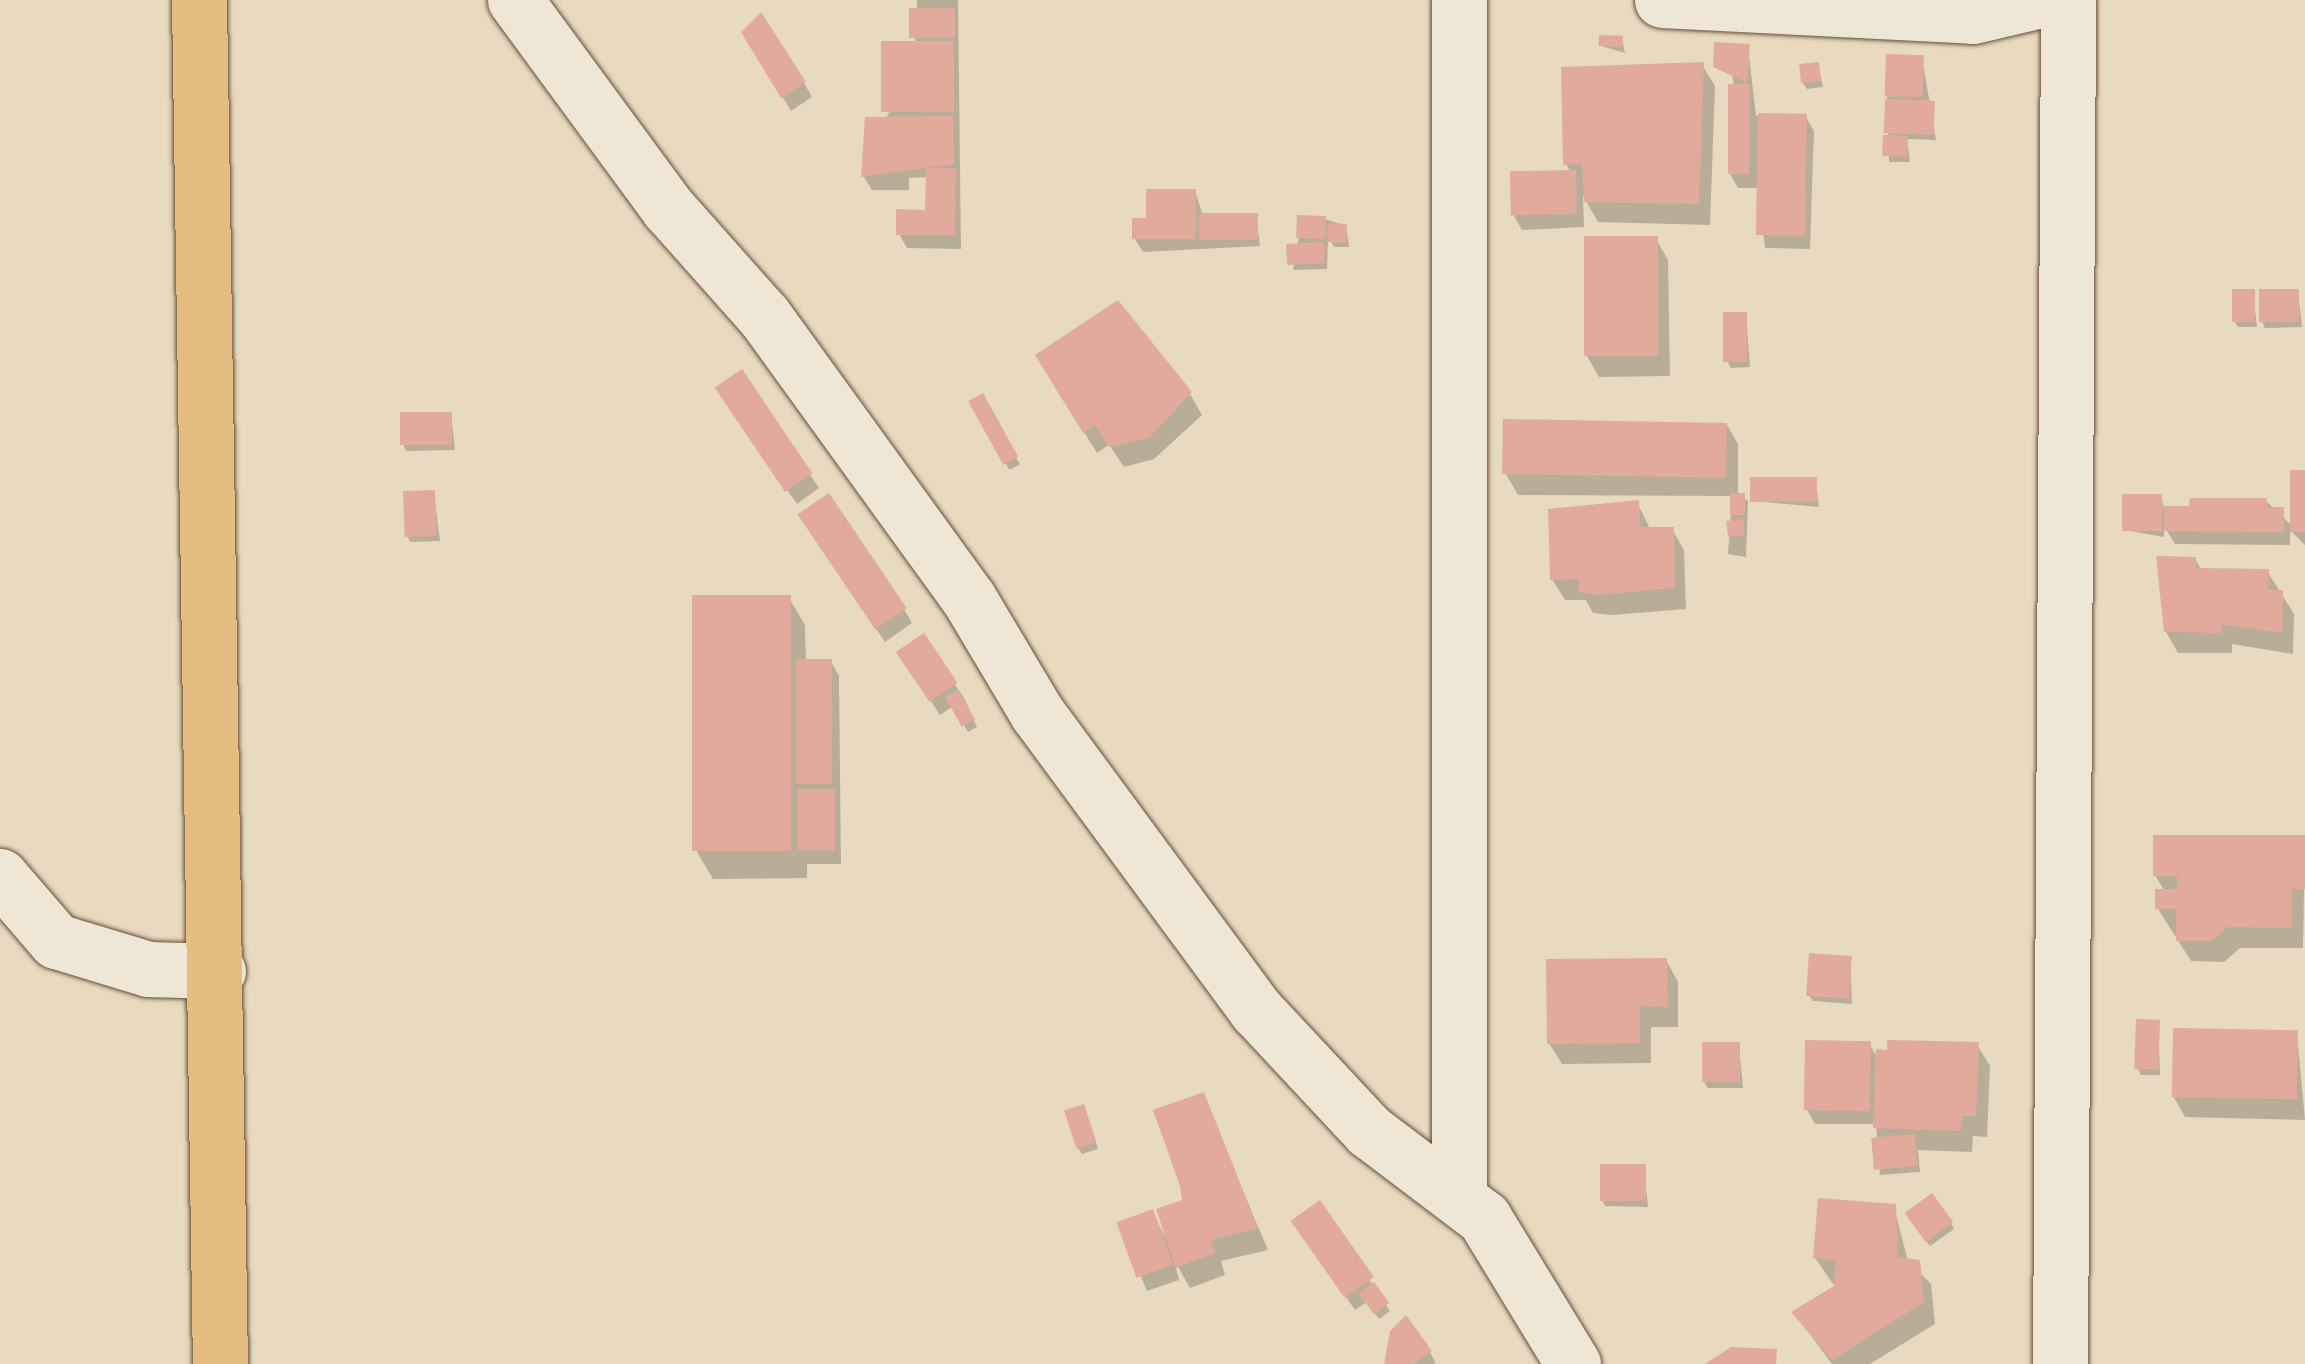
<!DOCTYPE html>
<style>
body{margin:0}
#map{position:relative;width:2305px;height:1364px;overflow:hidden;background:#e7dabf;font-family:"IM FELL DW Pica",serif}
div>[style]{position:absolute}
.shadow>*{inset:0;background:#0003;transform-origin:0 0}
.building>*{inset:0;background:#e2aa9b;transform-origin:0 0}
.roads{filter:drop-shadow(0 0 2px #684e36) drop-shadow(0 0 2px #684e36)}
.minor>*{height:55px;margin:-27.5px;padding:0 27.5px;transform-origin:27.5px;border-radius:27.5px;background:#efe7d5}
.major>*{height:55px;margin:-27.5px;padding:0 27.5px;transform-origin:27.5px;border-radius:27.5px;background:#e4bd80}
span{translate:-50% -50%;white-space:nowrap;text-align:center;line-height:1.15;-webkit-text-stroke:8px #efe7d5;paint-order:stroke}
</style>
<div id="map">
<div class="shadow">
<i style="clip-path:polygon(917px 0,958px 0,961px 249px,907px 248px,899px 234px,928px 212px,928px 177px,909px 178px,909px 190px,872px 190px,864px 177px,915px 44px)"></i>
<i style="clip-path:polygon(744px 32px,804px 83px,812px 97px,791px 111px)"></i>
<i style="clip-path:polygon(1622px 38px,1625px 53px,1601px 46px)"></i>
<i style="clip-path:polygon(1748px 47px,1756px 116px,1806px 117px,1814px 131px,1810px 249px,1765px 248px,1758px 188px,1738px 188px,1730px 174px,1734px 86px,1732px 74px,1715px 67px)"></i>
<i style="clip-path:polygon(1922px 57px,1936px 140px,1907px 139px,1910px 162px,1889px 162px,1887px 96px)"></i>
<i style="clip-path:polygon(1702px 65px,1715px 86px,1710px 225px,1598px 222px,1583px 196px,1584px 227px,1522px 230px,1514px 216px,1571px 173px,1566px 164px)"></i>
<i style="clip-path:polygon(1818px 65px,1823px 87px,1807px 89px,1803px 83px)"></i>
<i style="clip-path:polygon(1195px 191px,1203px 216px,1256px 215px,1260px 246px,1143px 252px,1134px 238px,1148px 221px)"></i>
<i style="clip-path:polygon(1325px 219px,1346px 226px,1349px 247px,1334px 247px,1328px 236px,1327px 269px,1293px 270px,1299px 237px)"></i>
<i style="clip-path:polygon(1656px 239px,1668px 260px,1670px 376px,1599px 377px,1587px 356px)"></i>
<i style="clip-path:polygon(2298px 291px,2302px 327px,2265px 328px,2262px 322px)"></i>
<i style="clip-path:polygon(2253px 292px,2257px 327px,2238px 327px,2234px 321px)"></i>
<i style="clip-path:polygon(1746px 314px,1750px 367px,1731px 368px,1727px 361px)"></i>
<i style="clip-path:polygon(741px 373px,819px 488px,797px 504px,726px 402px)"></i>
<i style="clip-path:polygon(1050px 377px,1190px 394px,1202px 415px,1154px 459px,1124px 467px,1109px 445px,1097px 453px)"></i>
<i style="left:982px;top:396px;width:78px;height:12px;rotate:61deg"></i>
<i style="clip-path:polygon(451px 414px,455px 450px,406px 451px,403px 444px)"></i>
<i style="clip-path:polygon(1726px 423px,1738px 444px,1738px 495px,1748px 501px,1746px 557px,1728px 554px,1732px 496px,1518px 495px,1506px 474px)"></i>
<i style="clip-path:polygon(2305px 472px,2305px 545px,2290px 530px,2290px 545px,2175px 544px,2164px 526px,2164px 537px,2124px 530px,2161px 497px,2164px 508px,2266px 501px,2291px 525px)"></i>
<i style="clip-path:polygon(1816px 480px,1819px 507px,1753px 501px)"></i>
<i style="clip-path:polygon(434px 493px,440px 541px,410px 542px,407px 536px)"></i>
<i style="clip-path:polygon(1637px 502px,1650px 529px,1672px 529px,1684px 550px,1686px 609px,1612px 615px,1593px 613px,1586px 600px,1565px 600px,1552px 579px)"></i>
<i style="clip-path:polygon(809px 529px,904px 609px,912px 623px,885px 642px)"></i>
<i style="clip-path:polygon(2195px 559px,2202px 571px,2267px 571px,2294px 614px,2293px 654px,2232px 644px,2232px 653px,2178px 653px,2166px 632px)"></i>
<i style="clip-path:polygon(789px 598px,805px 625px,806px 662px,831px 662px,839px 676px,841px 864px,807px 864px,807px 878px,713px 879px,697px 852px)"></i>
<i style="clip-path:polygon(923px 637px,964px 698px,977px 727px,968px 732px,953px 706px,940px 715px,908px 667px)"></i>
<i style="clip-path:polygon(2305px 838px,2303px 948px,2240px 948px,2224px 962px,2191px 961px,2158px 909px,2165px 892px,2155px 875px)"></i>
<i style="clip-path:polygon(1850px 958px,1852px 1004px,1813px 1001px,1809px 995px)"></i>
<i style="clip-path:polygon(1666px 960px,1678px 982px,1678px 1027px,1651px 1027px,1651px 1063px,1562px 1064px,1549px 1043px)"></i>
<i style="clip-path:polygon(2158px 1022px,2160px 1075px,2141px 1075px,2138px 1069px)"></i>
<i style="clip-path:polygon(2297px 1034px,2305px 1120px,2185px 1117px,2173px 1096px)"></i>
<i style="clip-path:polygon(1869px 1044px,1878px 1059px,1977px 1045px,1990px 1066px,1987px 1137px,1973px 1136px,1972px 1152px,1918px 1150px,1920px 1172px,1880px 1175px,1876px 1124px,1815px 1124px,1807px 1110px)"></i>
<i style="clip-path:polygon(1739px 1045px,1743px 1088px,1708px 1088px,1704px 1082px)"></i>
<i style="clip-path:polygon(1202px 1095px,1268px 1250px,1221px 1261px,1225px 1275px,1190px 1288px,1174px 1260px,1179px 1280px,1147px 1291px,1120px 1225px,1152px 1213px,1165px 1236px,1184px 1202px)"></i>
<i style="clip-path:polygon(1086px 1113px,1098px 1149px,1082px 1154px,1078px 1148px)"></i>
<i style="clip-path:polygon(1644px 1167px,1648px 1207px,1605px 1206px,1602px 1200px)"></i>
<i style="clip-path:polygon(1319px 1204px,1390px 1311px,1379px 1319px,1367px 1302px,1355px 1310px,1303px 1236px)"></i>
<i style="clip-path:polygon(1894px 1207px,1908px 1261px,1931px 1284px,1935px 1324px,1870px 1364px,1832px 1364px,1794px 1313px,1836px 1288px,1815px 1258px)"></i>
<i style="clip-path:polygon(1911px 1219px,1951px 1223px,1954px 1229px,1930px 1246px)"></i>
<i style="clip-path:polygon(1430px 1352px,1436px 1364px,1390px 1364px)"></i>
</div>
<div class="building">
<i style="left:909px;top:8px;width:46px;height:30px"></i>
<i style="clip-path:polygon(761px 12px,806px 82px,781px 98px,741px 32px)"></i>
<i style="left:1599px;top:35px;width:24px;height:11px;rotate:2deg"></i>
<i style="left:881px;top:41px;width:73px;height:71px"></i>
<i style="clip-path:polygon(1714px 42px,1750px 44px,1747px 83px,1713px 67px)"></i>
<i style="left:1886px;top:54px;width:38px;height:42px;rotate:2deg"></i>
<i style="clip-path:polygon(1704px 62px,1699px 204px,1584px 202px,1582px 164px,1563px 165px,1561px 67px)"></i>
<i style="left:1819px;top:62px;width:19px;height:20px;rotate:84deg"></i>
<i style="left:1728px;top:84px;width:21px;height:90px"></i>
<i style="left:1885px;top:99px;width:50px;height:34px;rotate:2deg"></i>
<i style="left:1758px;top:113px;width:49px;height:122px;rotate:1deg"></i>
<i style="clip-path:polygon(953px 116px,954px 164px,861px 177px,865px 117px)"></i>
<i style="left:1883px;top:135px;width:25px;height:21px;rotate:2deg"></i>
<i style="clip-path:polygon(926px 168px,956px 168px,955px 235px,896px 235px,896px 209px,925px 210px)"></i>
<i style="left:1576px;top:170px;width:44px;height:66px;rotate:89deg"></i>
<i style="clip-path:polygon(1146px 189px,1196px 189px,1196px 239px,1132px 239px,1132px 218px,1146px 218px)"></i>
<i style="left:1199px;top:213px;width:59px;height:27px"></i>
<i style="left:1297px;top:215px;width:29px;height:23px;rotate:2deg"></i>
<i style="left:1328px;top:223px;width:19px;height:19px;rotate:3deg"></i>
<i style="left:1658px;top:236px;width:120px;height:74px;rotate:90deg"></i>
<i style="left:1324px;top:242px;width:21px;height:38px;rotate:87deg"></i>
<i style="left:2232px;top:289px;width:23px;height:33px"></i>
<i style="left:2259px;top:289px;width:40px;height:33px"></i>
<i style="clip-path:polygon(1118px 300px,1192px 392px,1149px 438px,1109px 447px,1095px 425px,1083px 433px,1035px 355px)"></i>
<i style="left:1723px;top:312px;width:24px;height:50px"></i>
<i style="left:742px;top:369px;width:126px;height:33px;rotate:56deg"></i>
<i style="left:983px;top:393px;width:73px;height:17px;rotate:61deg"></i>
<i style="left:400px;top:412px;width:52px;height:33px"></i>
<i style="left:1503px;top:419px;width:224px;height:55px;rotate:1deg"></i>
<i style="left:2290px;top:470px;width:15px;height:62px"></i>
<i style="left:1817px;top:477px;width:25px;height:67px;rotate:90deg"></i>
<i style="left:435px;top:490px;width:46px;height:32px;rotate:88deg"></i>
<i style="left:829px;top:493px;width:139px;height:38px;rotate:56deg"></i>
<i style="left:1730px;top:493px;width:15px;height:22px"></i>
<i style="left:2122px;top:494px;width:40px;height:37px"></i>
<i style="clip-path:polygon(2190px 498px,2267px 498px,2267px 507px,2284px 507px,2284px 532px,2164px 531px,2164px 506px,2189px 506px)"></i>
<i style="clip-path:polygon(1639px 500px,1640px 527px,1674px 527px,1675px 588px,1599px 595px,1578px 592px,1578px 579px,1550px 580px,1548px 509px)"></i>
<i style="left:1743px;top:519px;width:16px;height:17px;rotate:83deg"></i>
<i style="clip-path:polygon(2156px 556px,2196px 557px,2196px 568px,2269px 569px,2268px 590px,2283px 590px,2282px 633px,2221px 624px,2221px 633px,2164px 632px)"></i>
<i style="left:791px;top:595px;width:256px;height:99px;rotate:90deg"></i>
<i style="left:924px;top:633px;width:60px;height:34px;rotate:56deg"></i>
<i style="left:832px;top:659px;width:125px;height:36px;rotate:90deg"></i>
<i style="left:958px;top:690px;width:34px;height:15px;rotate:60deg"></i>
<i style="left:798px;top:789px;width:37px;height:61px"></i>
<i style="clip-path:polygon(2153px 835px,2305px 835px,2305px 889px,2292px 889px,2292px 928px,2227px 927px,2212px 941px,2176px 941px,2176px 909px,2155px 909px,2155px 889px,2177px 889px,2177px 876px,2153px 876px)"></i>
<i style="left:1809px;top:953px;width:43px;height:43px;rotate:4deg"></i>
<i style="clip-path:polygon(1667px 958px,1668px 1007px,1640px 1006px,1640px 1043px,1547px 1044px,1546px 959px)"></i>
<i style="left:2136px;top:1019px;width:24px;height:50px;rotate:2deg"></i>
<i style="left:2173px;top:1028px;width:125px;height:69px;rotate:1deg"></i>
<i style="left:1805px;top:1040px;width:66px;height:70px;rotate:1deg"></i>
<i style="clip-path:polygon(1887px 1040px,1979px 1042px,1976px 1116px,1962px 1116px,1961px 1131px,1873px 1128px,1876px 1049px,1887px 1050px)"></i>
<i style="left:1702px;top:1042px;width:38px;height:40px"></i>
<i style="clip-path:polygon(1204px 1092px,1258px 1228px,1211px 1240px,1215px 1253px,1176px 1268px,1156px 1209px,1182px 1200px,1180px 1186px,1153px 1110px)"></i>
<i style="left:1084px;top:1104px;width:40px;height:21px;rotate:72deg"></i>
<i style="left:1915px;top:1134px;width:32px;height:44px;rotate:85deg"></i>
<i style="left:1646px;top:1164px;width:37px;height:46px;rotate:90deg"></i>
<i style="left:1932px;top:1193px;width:36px;height:34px;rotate:54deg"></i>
<i style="clip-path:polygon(1818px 1198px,1896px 1204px,1898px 1257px,1920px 1260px,1924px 1302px,1832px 1360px,1791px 1312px,1834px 1286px,1836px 1260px,1813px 1258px)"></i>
<i style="left:1320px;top:1200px;width:94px;height:36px;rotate:55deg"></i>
<i style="left:1153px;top:1209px;width:59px;height:39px;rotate:70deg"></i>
<i style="left:1374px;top:1282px;width:26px;height:19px;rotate:54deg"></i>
<i style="clip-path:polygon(1406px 1315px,1432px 1351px,1413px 1364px,1384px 1364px,1390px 1331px)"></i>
<i style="clip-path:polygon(1731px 1347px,1777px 1349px,1776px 1364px,1705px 1364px)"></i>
</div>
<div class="roads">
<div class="minor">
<i style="left:515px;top:0;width:258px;rotate:53.7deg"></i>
<i style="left:668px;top:208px;width:144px;rotate:48.4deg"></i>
<i style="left:764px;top:316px;width:349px;rotate:54.1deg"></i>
<i style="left:969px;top:599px;width:133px;rotate:59.2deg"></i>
<i style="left:1037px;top:713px;width:370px;rotate:53.6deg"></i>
<i style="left:1257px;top:1011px;width:164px;rotate:47deg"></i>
<i style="left:1369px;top:1131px;width:144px;rotate:37.1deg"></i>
<i style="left:1484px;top:1218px;width:171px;rotate:58.6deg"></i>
<i style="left:1459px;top:0;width:1198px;rotate:90deg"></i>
<i style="left:1662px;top:0;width:311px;rotate:2.9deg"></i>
<i style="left:1973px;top:16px;width:70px;rotate:-13.2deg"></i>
<i style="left:0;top:876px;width:86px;rotate:49.3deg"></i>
<i style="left:56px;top:941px;width:96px;rotate:16.9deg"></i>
<i style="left:148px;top:969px;width:70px;rotate:1.6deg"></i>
<i style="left:2060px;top:1364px;width:1364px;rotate:-89.66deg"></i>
</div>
<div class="major">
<i style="left:199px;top:0;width:1364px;rotate:89.12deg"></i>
</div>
</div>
</div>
